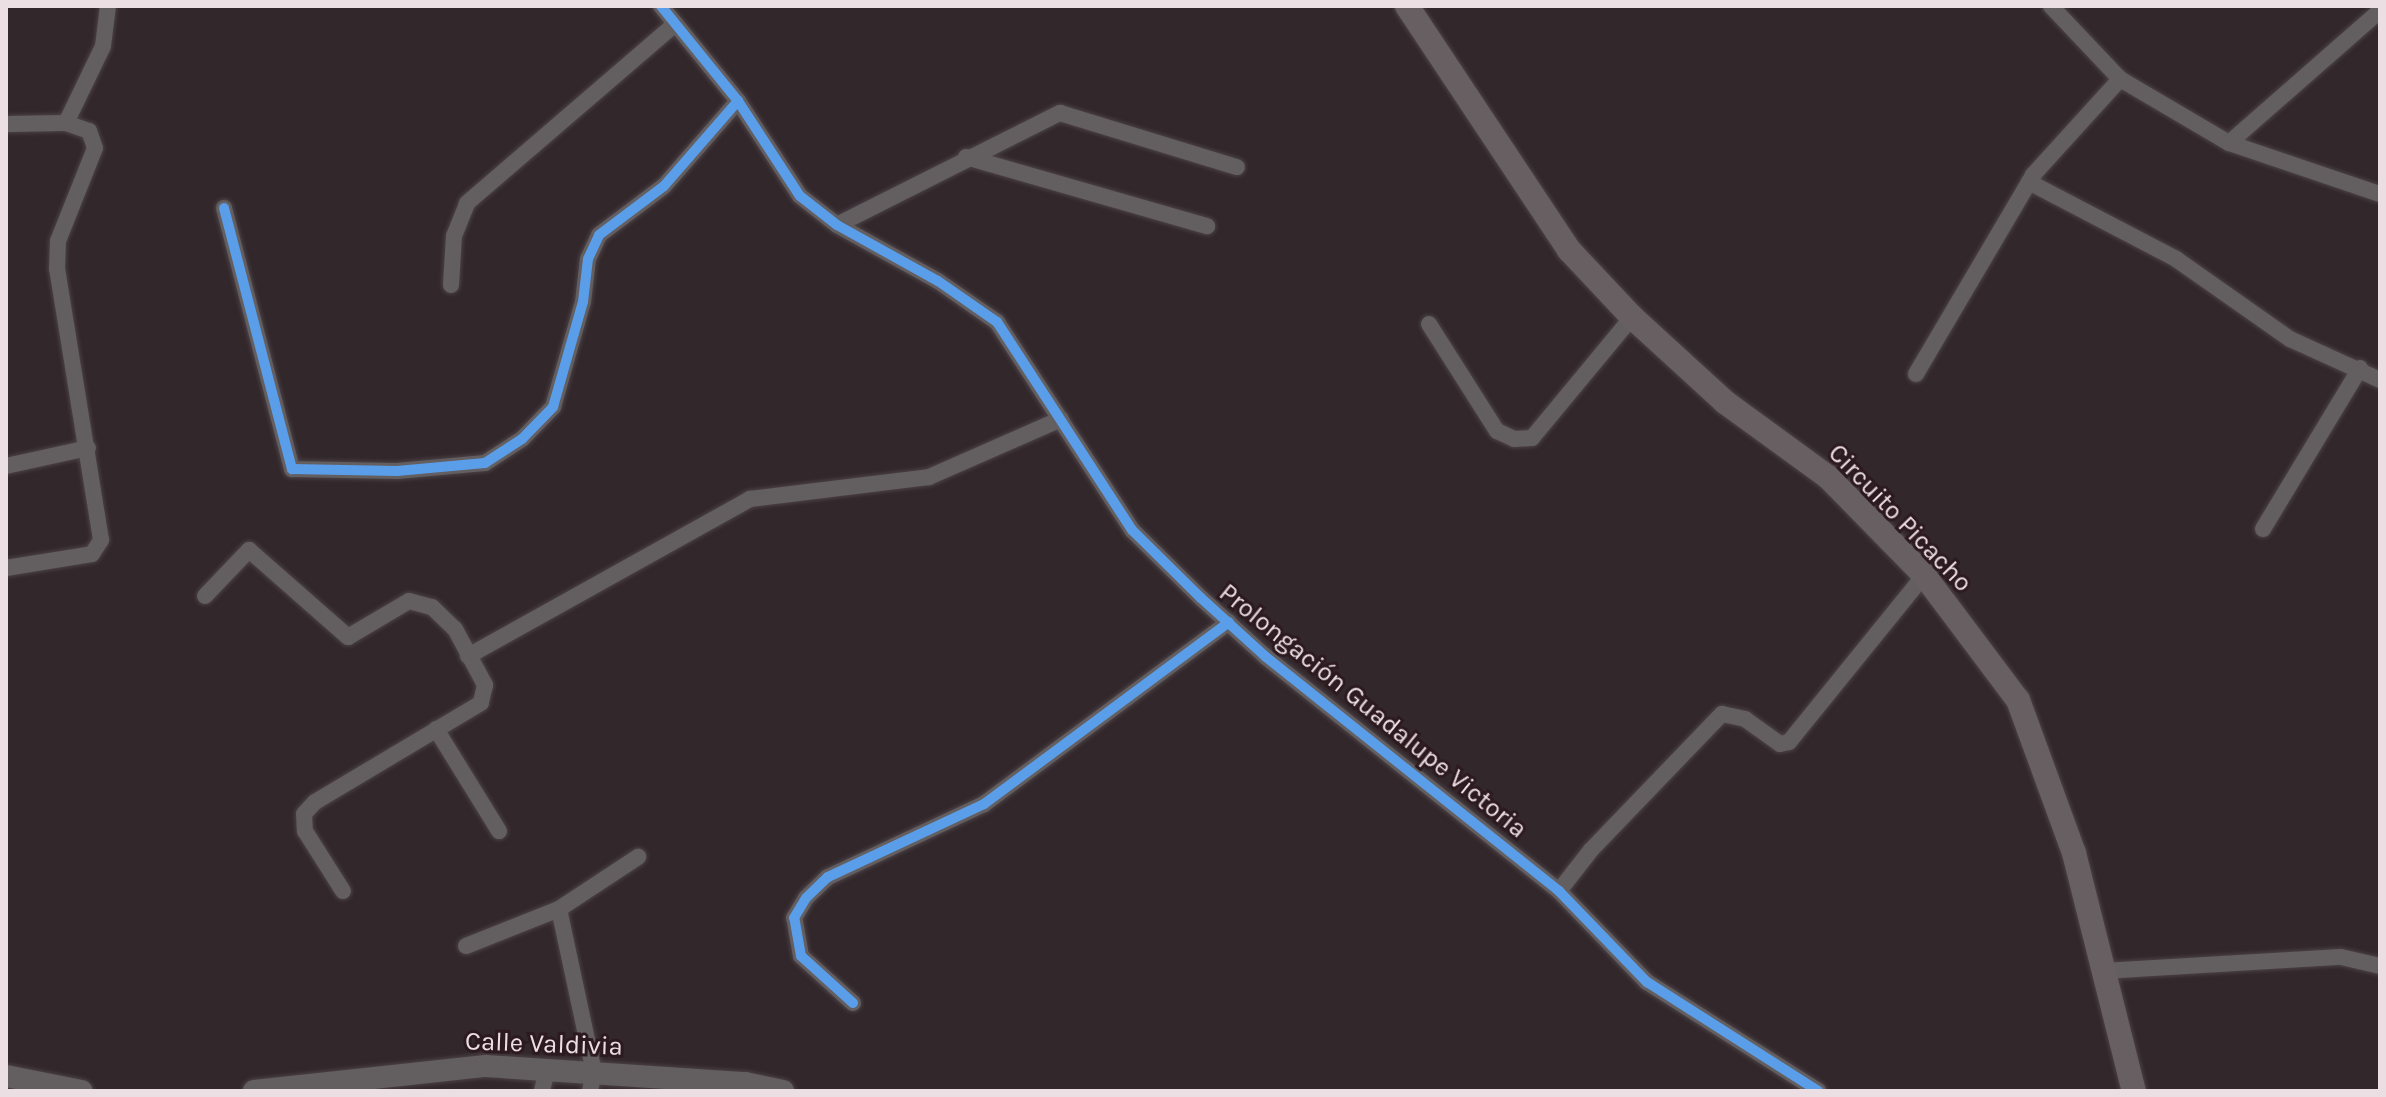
<!DOCTYPE html>
<meta charset="utf-8">
<style>
body{margin:0}
#map{position:relative;width:2386px;height:1097px;overflow:hidden;background:#32272b;font-family:Karla,sans-serif}
div>[style]{position:absolute}
.roads{filter:drop-shadow(0 0 2px #4b4246) drop-shadow(0 0 2px #4b4246)}
.minor>*{height:16px;margin:-8px;padding:0 8px;transform-origin:8px;border-radius:8px;background:#635e60}
.tertiary>*{height:22px;margin:-11px;padding:0 11px;transform-origin:11px;border-radius:11px;background:#635e60}
.secondary>*{height:24px;margin:-12px;padding:0 12px;transform-origin:12px;border-radius:12px;background:#675f62}
.cycleway>*{height:10px;margin:-5px;padding:0 5px;transform-origin:5px;border-radius:5px;background:#5a9eea}
span{translate:-50% -50%;white-space:nowrap;text-align:center;line-height:1.15;-webkit-text-stroke:6px #2c1a20;paint-order:stroke}
.street-label{font-size:26px;color:#ecdfe3}
.frame{position:absolute;inset:0;border:8px solid #ecdfe3;pointer-events:none}
</style>
<div id="map">
<div class="roads">
<div class="minor">
<i style="left:661px;top:6px;width:122px;rotate:51deg"></i>
<i style="left:738px;top:101px;width:113px;rotate:56.9deg"></i>
<i style="left:800px;top:196px;width:47px;rotate:38.1deg"></i>
<i style="left:837px;top:225px;width:115px;rotate:29deg"></i>
<i style="left:938px;top:281px;width:72px;rotate:34.8deg"></i>
<i style="left:997px;top:322px;width:248px;rotate:57deg"></i>
<i style="left:1132px;top:530px;width:97px;rotate:44.6deg"></i>
<i style="left:1201px;top:598px;width:88px;rotate:42.2deg"></i>
<i style="left:1266px;top:657px;width:375px;rotate:38.6deg"></i>
<i style="left:1559px;top:891px;width:127px;rotate:46deg"></i>
<i style="left:1647px;top:982px;width:203px;rotate:32.5deg"></i>
<i style="left:2051px;top:6px;width:100px;rotate:46.6deg"></i>
<i style="left:2120px;top:79px;width:126px;rotate:30.4deg"></i>
<i style="left:2229px;top:143px;width:159px;rotate:18.7deg"></i>
<i style="left:6px;top:124px;width:60px;rotate:-1deg"></i>
<i style="left:2229px;top:143px;width:201px;rotate:-41.2deg"></i>
<i style="left:966px;top:157px;width:251px;rotate:16deg"></i>
<i style="left:2029px;top:182px;width:166px;rotate:27.6deg"></i>
<i style="left:2176px;top:259px;width:139px;rotate:35.1deg"></i>
<i style="left:2290px;top:339px;width:99px;rotate:24.5deg"></i>
<i style="left:224px;top:208px;width:270px;rotate:75.4deg"></i>
<i style="left:292px;top:469px;width:105px;rotate:1.1deg"></i>
<i style="left:397px;top:471px;width:88px;rotate:-5.2deg"></i>
<i style="left:485px;top:463px;width:44px;rotate:-33deg"></i>
<i style="left:522px;top:439px;width:45px;rotate:-45.9deg"></i>
<i style="left:553px;top:407px;width:109px;rotate:-74.1deg"></i>
<i style="left:583px;top:302px;width:43px;rotate:-83.4deg"></i>
<i style="left:588px;top:259px;width:26px;rotate:-65deg"></i>
<i style="left:599px;top:235px;width:81px;rotate:-37deg"></i>
<i style="left:664px;top:186px;width:113px;rotate:-49deg"></i>
<i style="left:837px;top:225px;width:250px;rotate:-26.7deg"></i>
<i style="left:1060px;top:113px;width:185px;rotate:17deg"></i>
<i style="left:451px;top:285px;width:49px;rotate:-86.5deg"></i>
<i style="left:454px;top:236px;width:35px;rotate:-68deg"></i>
<i style="left:467px;top:203px;width:274px;rotate:-40.7deg"></i>
<i style="left:1429px;top:324px;width:127px;rotate:57.6deg"></i>
<i style="left:1497px;top:431px;width:19px;rotate:25deg"></i>
<i style="left:1514px;top:439px;width:18px;rotate:-3deg"></i>
<i style="left:1532px;top:438px;width:157px;rotate:-50.4deg"></i>
<i style="left:1916px;top:374px;width:231px;rotate:-59.5deg"></i>
<i style="left:2033px;top:175px;width:130px;rotate:-47.8deg"></i>
<i style="left:6px;top:466px;width:84px;rotate:-12.4deg"></i>
<i style="left:2263px;top:529px;width:188px;rotate:-58.9deg"></i>
<i style="left:6px;top:568px;width:87px;rotate:-9.2deg"></i>
<i style="left:92px;top:554px;width:17px;rotate:-57deg"></i>
<i style="left:101px;top:540px;width:275px;rotate:-99.2deg"></i>
<i style="left:57px;top:269px;width:28px;rotate:-88deg"></i>
<i style="left:58px;top:241px;width:100px;rotate:-68.3deg"></i>
<i style="left:95px;top:148px;width:18px;rotate:-109deg"></i>
<i style="left:89px;top:131px;width:24px;rotate:-161deg"></i>
<i style="left:66px;top:123px;width:85px;rotate:-64.3deg"></i>
<i style="left:103px;top:46px;width:40px;rotate:-82.9deg"></i>
<i style="left:205px;top:596px;width:64px;rotate:-46.3deg"></i>
<i style="left:249px;top:550px;width:132px;rotate:41.3deg"></i>
<i style="left:348px;top:637px;width:71px;rotate:-30.5deg"></i>
<i style="left:409px;top:601px;width:24px;rotate:15deg"></i>
<i style="left:432px;top:607px;width:32px;rotate:44deg"></i>
<i style="left:455px;top:629px;width:64px;rotate:61.8deg"></i>
<i style="left:485px;top:685px;width:18px;rotate:103deg"></i>
<i style="left:481px;top:703px;width:193px;rotate:149.2deg"></i>
<i style="left:315px;top:802px;width:16px;rotate:133deg"></i>
<i style="left:304px;top:814px;width:17px;rotate:87deg"></i>
<i style="left:305px;top:831px;width:71px;rotate:57.7deg"></i>
<i style="left:468px;top:656px;width:323px;rotate:-29.1deg"></i>
<i style="left:750px;top:499px;width:180px;rotate:-7deg"></i>
<i style="left:929px;top:477px;width:144px;rotate:-23.7deg"></i>
<i style="left:436px;top:729px;width:120px;rotate:58.3deg"></i>
<i style="left:1559px;top:891px;width:52px;rotate:-52deg"></i>
<i style="left:1591px;top:850px;width:189px;rotate:-46.1deg"></i>
<i style="left:1722px;top:714px;width:24px;rotate:12deg"></i>
<i style="left:1745px;top:719px;width:43px;rotate:35.5deg"></i>
<i style="left:1780px;top:744px;width:9px;rotate:-13deg"></i>
<i style="left:1789px;top:742px;width:215px;rotate:-51deg"></i>
<i style="left:559px;top:909px;width:167px;rotate:77.9deg"></i>
<i style="left:594px;top:1072px;width:19px;rotate:102deg"></i>
<i style="left:466px;top:946px;width:100px;rotate:-21.7deg"></i>
<i style="left:559px;top:909px;width:95px;rotate:-33.4deg"></i>
<i style="left:2103px;top:971px;width:238px;rotate:-3.4deg"></i>
<i style="left:2341px;top:957px;width:40px;rotate:13deg"></i>
<i style="left:853px;top:1003px;width:70px;rotate:-137.9deg"></i>
<i style="left:801px;top:956px;width:39px;rotate:-100deg"></i>
<i style="left:794px;top:918px;width:23px;rotate:-59deg"></i>
<i style="left:806px;top:898px;width:30px;rotate:-44deg"></i>
<i style="left:828px;top:877px;width:172px;rotate:-25.1deg"></i>
<i style="left:984px;top:804px;width:305px;rotate:-36.6deg"></i>
<i style="left:542px;top:1091px;width:23px;rotate:-77deg"></i>
</div>
<div class="tertiary">
<i style="left:6px;top:1076px;width:77px;rotate:11.2deg"></i>
<i style="left:254px;top:1091px;width:233px;rotate:-6.2deg"></i>
<i style="left:486px;top:1066px;width:260px;rotate:3.8deg"></i>
<i style="left:745px;top:1083px;width:39px;rotate:12deg"></i>
</div>
<div class="secondary">
<i style="left:1407px;top:6px;width:293px;rotate:56.4deg"></i>
<i style="left:1569px;top:250px;width:92px;rotate:46.8deg"></i>
<i style="left:1632px;top:317px;width:126px;rotate:42.4deg"></i>
<i style="left:1725px;top:402px;width:127px;rotate:36.1deg"></i>
<i style="left:1828px;top:477px;width:137px;rotate:45.6deg"></i>
<i style="left:1924px;top:575px;width:156px;rotate:53.1deg"></i>
<i style="left:2018px;top:700px;width:163px;rotate:69.9deg"></i>
<i style="left:2074px;top:853px;width:245px;rotate:75.9deg"></i>
</div>
</div>
<div class="cycleway">
<i style="left:661px;top:6px;width:122px;rotate:51deg"></i>
<i style="left:738px;top:101px;width:113px;rotate:56.9deg"></i>
<i style="left:800px;top:196px;width:47px;rotate:38.1deg"></i>
<i style="left:837px;top:225px;width:115px;rotate:29deg"></i>
<i style="left:938px;top:281px;width:72px;rotate:34.8deg"></i>
<i style="left:997px;top:322px;width:248px;rotate:57deg"></i>
<i style="left:1132px;top:530px;width:97px;rotate:44.6deg"></i>
<i style="left:1201px;top:598px;width:88px;rotate:42.2deg"></i>
<i style="left:1266px;top:657px;width:375px;rotate:38.6deg"></i>
<i style="left:1559px;top:891px;width:127px;rotate:46deg"></i>
<i style="left:1647px;top:982px;width:203px;rotate:32.5deg"></i>
<i style="left:224px;top:208px;width:270px;rotate:75.4deg"></i>
<i style="left:292px;top:469px;width:105px;rotate:1.1deg"></i>
<i style="left:397px;top:471px;width:88px;rotate:-5.2deg"></i>
<i style="left:485px;top:463px;width:44px;rotate:-33deg"></i>
<i style="left:522px;top:439px;width:45px;rotate:-45.9deg"></i>
<i style="left:553px;top:407px;width:109px;rotate:-74.1deg"></i>
<i style="left:583px;top:302px;width:43px;rotate:-83.4deg"></i>
<i style="left:588px;top:259px;width:26px;rotate:-65deg"></i>
<i style="left:599px;top:235px;width:81px;rotate:-37deg"></i>
<i style="left:664px;top:186px;width:113px;rotate:-49deg"></i>
<i style="left:853px;top:1003px;width:70px;rotate:-137.9deg"></i>
<i style="left:801px;top:956px;width:39px;rotate:-100deg"></i>
<i style="left:794px;top:918px;width:23px;rotate:-59deg"></i>
<i style="left:806px;top:898px;width:30px;rotate:-44deg"></i>
<i style="left:828px;top:877px;width:172px;rotate:-25.1deg"></i>
<i style="left:984px;top:804px;width:305px;rotate:-36.6deg"></i>
</div>
<div class="street-label">
<span style="left:1900px;top:518px;rotate:46deg">Circuito Picacho</span>
<span style="left:1373px;top:711px;rotate:39deg">Prolongación Guadalupe Victoria</span>
<span style="left:544px;top:1044px;rotate:2deg">Calle Valdivia</span>
</div>
<div class="frame"></div>
</div>
